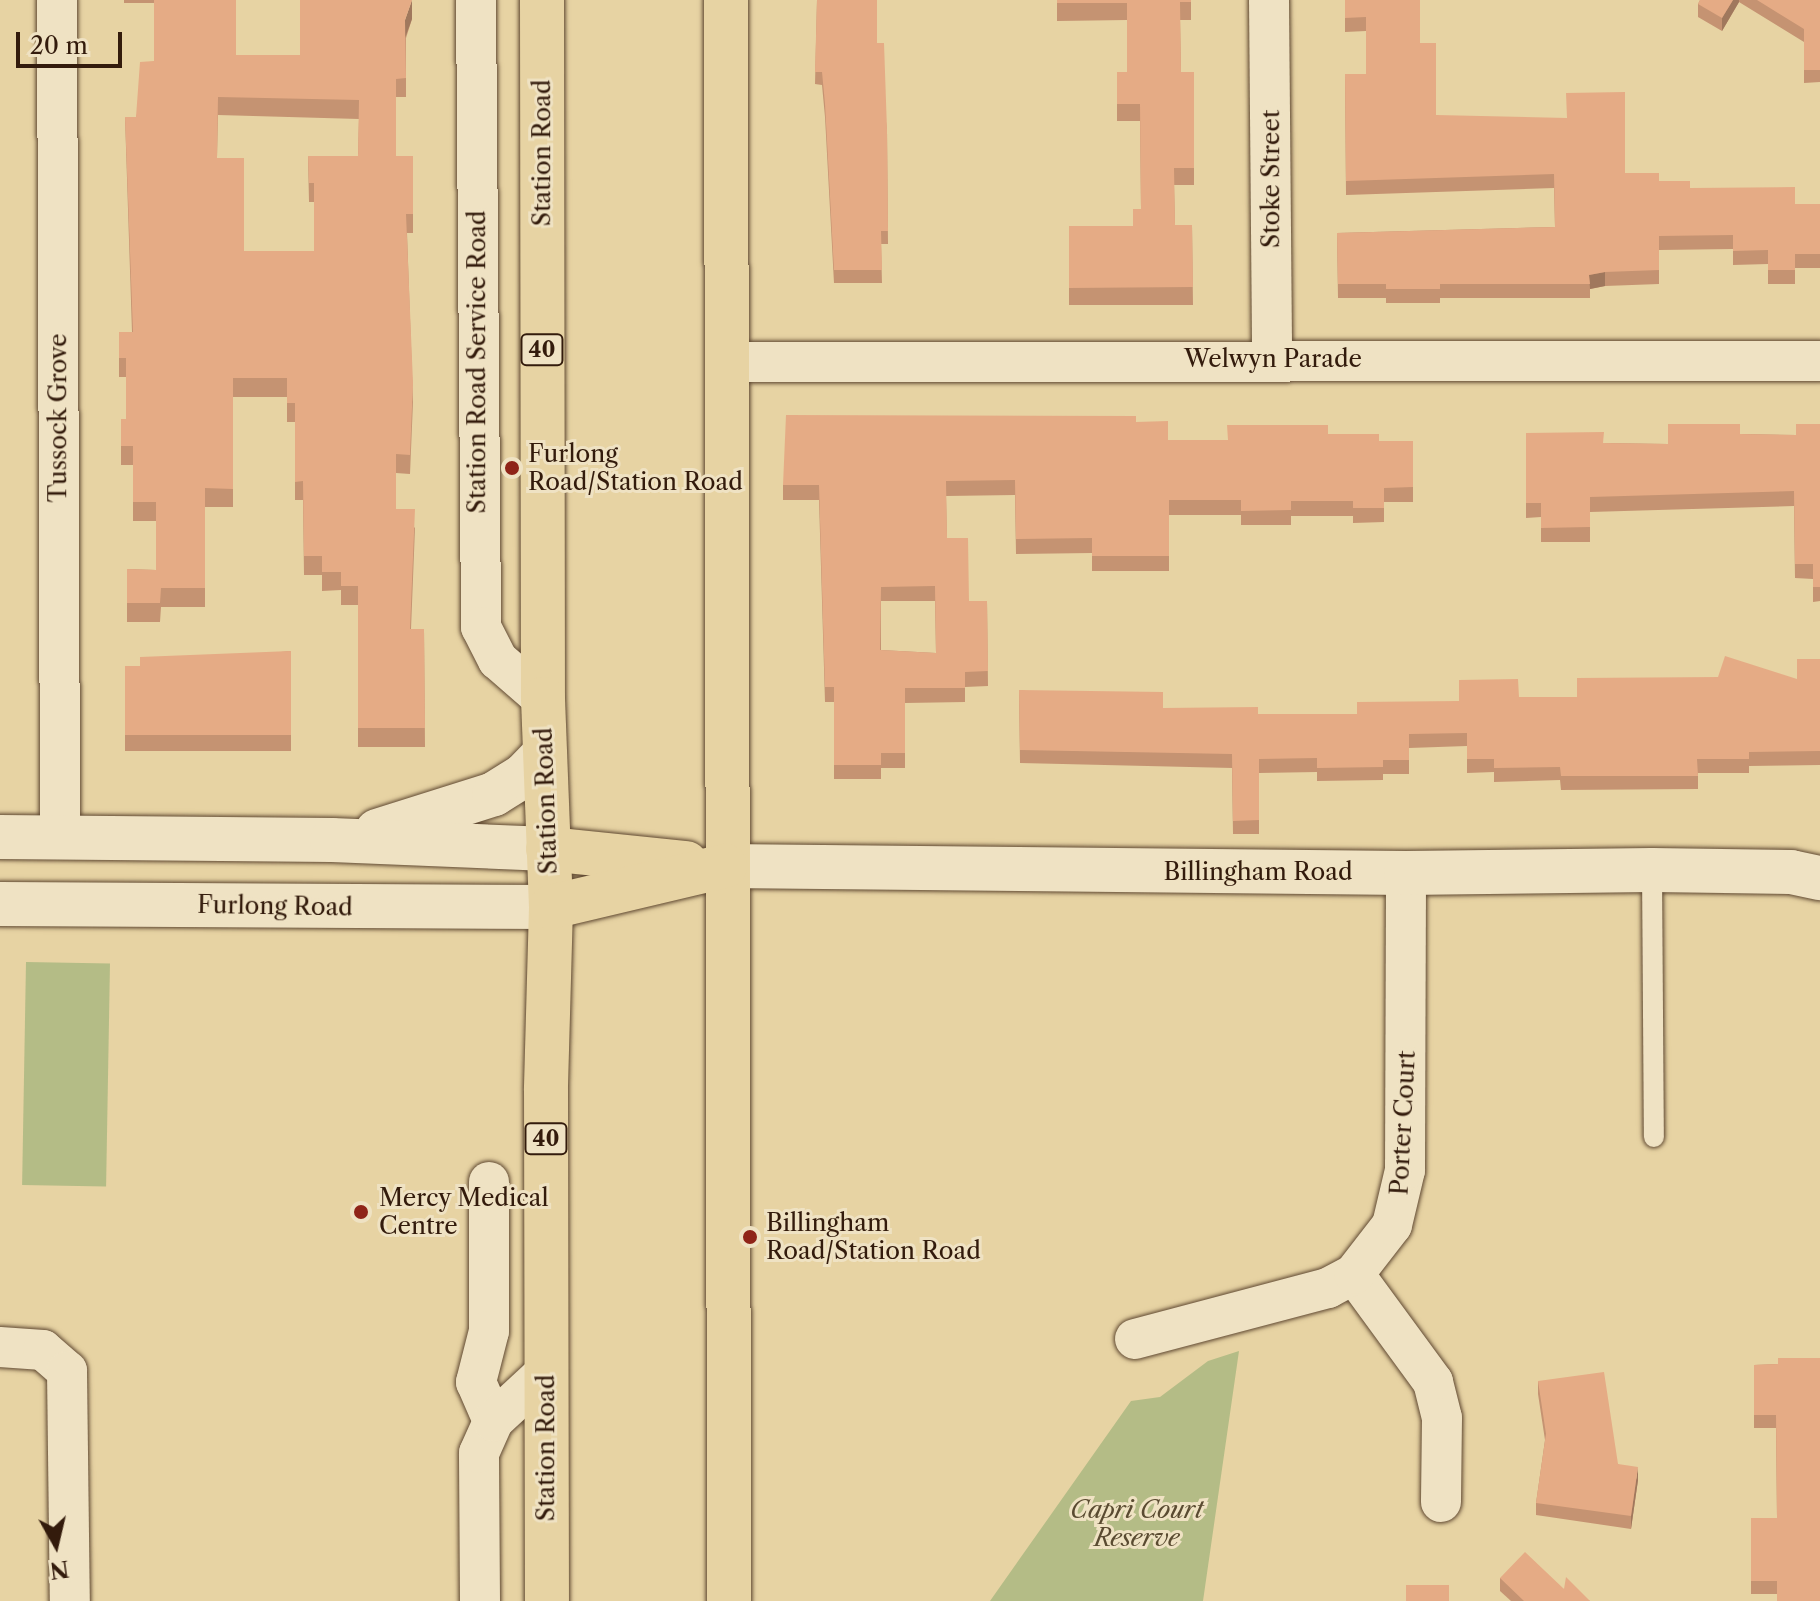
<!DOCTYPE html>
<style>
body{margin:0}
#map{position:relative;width:1820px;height:1601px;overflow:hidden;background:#e7d3a3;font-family:"Libre Caslon Text",serif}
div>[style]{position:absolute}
.green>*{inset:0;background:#b4bc86;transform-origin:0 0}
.roads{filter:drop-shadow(0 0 2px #604932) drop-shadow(0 0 2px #604932)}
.lane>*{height:20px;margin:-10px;padding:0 10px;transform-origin:10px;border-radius:10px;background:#efe2c3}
.street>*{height:40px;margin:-20px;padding:0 20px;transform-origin:20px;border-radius:20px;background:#efe2c3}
.secondary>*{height:44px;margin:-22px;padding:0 22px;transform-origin:22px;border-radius:22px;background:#efe2c3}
.primary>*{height:44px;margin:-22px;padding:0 22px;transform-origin:22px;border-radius:22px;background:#e7d3a3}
.wall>*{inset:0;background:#c59372}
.shaded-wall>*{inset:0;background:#a0785d}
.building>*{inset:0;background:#e5ab85;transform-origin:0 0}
.dots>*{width:22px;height:22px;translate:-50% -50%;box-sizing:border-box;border:4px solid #efe2c3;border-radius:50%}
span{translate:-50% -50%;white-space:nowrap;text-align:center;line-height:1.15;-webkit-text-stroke:6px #efe2c3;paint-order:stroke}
.shield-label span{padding:2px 6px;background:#efe2c3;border:2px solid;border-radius:6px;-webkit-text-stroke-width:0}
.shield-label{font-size:22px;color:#331b0c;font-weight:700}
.street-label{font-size:24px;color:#331b0c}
.poi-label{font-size:24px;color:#331b0c}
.left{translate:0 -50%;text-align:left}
.park-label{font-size:24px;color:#5a4b31;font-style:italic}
.north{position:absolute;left:16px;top:1505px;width:80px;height:80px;-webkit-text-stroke:6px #efe2c3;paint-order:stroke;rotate:172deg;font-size:22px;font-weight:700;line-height:32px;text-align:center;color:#331b0c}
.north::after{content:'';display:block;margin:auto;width:28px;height:36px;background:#331b0c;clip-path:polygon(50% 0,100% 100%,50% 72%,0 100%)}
.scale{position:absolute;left:16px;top:32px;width:106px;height:36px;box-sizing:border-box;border:4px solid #331b0c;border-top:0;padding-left:10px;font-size:24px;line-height:28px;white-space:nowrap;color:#331b0c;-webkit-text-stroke:6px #efe2c3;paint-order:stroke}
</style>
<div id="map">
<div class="green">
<i style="left:26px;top:962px;width:84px;height:223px;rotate:1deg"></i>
<i style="clip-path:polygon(1239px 1351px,1203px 1601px,990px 1601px,1131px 1401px,1160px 1397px,1208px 1361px)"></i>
</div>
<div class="roads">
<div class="lane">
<i style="left:1652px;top:870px;width:267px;rotate:89.6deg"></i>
</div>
<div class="street">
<i style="left:57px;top:0;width:837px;rotate:89.79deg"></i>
<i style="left:476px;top:0;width:627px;rotate:89.54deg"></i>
<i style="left:481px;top:627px;width:37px;rotate:63deg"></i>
<i style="left:498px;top:660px;width:60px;rotate:40.9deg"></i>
<i style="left:1269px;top:0;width:359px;rotate:89.5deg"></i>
<i style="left:726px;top:362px;width:1094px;rotate:-0.05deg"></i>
<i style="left:489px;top:1182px;width:149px;rotate:90deg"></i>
<i style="left:489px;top:1331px;width:53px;rotate:104.3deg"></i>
<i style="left:476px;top:1382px;width:43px;rotate:66.4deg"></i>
<i style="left:1354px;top:1274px;width:134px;rotate:53.8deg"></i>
<i style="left:1433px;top:1382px;width:37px;rotate:76deg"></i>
<i style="left:1442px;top:1418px;width:84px;rotate:90.7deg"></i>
<i style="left:1135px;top:1339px;width:200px;rotate:-14.8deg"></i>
<i style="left:1328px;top:1288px;width:30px;rotate:-28deg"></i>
<i style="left:1354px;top:1274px;width:62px;rotate:-52.2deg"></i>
<i style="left:1392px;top:1225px;width:57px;rotate:-76.7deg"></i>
<i style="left:1405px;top:1170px;width:297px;rotate:-89.8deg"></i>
<i style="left:0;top:1347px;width:43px;rotate:4deg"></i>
<i style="left:43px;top:1350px;width:32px;rotate:41deg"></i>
<i style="left:67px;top:1371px;width:230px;rotate:89.3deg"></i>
<i style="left:480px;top:1601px;width:148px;rotate:-90.4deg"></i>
<i style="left:479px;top:1453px;width:35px;rotate:-66deg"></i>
<i style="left:493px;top:1421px;width:72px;rotate:-42.8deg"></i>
</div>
<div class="secondary">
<i style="left:377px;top:831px;width:123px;rotate:-17.5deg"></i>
<i style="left:494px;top:794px;width:34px;rotate:-32deg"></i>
<i style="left:523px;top:776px;width:30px;rotate:-46deg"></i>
<i style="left:0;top:837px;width:332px;rotate:0.5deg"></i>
<i style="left:332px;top:840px;width:216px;rotate:2.4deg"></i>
<i style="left:725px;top:866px;width:681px;rotate:0.59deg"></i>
<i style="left:1406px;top:873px;width:246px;rotate:-0.7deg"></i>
<i style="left:1652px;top:870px;width:139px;rotate:0.8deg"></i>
<i style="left:1791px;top:872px;width:30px;rotate:12deg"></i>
<i style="left:0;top:904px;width:551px;rotate:0.31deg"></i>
</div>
<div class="primary">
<i style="left:542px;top:0;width:699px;rotate:89.92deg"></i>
<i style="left:543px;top:699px;width:208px;rotate:87.8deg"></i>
<i style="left:551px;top:907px;width:183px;rotate:91.6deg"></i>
<i style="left:546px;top:1090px;width:511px;rotate:89.89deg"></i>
<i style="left:726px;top:0;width:1601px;rotate:89.89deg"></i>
<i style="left:548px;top:849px;width:139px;rotate:5.8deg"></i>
<i style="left:551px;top:907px;width:179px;rotate:-13.3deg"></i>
</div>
</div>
<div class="wall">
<i style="clip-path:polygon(evenodd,124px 0,236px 0,236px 55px,300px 55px,412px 19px,406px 38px,406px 97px,396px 97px,396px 156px,413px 214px,413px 233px,407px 233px,413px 402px,410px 474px,396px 473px,396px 509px,415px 528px,411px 629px,424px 629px,425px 747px,358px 747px,358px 605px,341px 605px,341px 590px,322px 591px,322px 575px,304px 575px,303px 500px,295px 500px,295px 422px,287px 422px,287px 397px,233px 397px,233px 507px,205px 507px,205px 607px,161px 607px,160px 622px,127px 622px,127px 569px,156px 570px,156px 521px,133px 521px,133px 465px,121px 465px,121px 419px,126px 419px,126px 377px,119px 377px,119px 332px,132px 332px,125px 117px,136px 117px,154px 61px,154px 3px,124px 3px,124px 0,218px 115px,359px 119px,358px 156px,308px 156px,309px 202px,314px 202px,314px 251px,244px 251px,217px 158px,218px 115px)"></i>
<i style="clip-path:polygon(817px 0,877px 43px,887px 130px,888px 244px,881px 244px,882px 283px,834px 283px,825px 117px,822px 85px,815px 84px)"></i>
<i style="clip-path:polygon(1057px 0,1191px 0,1191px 20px,1180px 20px,1181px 72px,1194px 72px,1194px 185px,1174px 185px,1175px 225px,1192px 225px,1193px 305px,1069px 305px,1069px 226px,1133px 226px,1141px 209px,1140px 121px,1117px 121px,1117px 72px,1127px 72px,1127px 20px,1057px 21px)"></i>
<i style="clip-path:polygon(1345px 0,1420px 43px,1436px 115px,1625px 173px,1659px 181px,1690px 188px,1795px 204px,1820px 204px,1820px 268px,1795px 268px,1795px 284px,1768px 284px,1768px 264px,1733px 265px,1733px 249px,1659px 250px,1659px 284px,1605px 286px,1590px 289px,1590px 298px,1440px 298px,1440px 303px,1386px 303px,1386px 298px,1338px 298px,1337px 233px,1555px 227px,1554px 188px,1346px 195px,1345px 74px,1366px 74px,1366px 31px,1345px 32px)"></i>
<i style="clip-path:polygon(1700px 0,1820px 0,1820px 82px,1804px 83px,1804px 42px,1739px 2px,1722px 31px,1698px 17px,1698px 4px)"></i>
<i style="clip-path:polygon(evenodd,1136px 422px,1168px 440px,1228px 440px,1328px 434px,1379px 441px,1413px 441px,1413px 502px,1384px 502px,1384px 522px,1353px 523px,1353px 516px,1291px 516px,1291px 525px,1241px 525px,1241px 515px,1169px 515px,1169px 571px,1092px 571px,1092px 553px,1016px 554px,1015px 495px,946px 496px,947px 538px,969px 601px,987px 601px,988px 686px,965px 687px,965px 702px,905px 703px,905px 768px,881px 768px,881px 779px,834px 779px,834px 702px,825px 702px,819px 500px,783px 500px,783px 485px,1136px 422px,881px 601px,935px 601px,936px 653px,881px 650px,881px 601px)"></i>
<i style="clip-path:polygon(1820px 424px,1820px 601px,1813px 602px,1813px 579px,1795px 578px,1794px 506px,1590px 512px,1590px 542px,1541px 542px,1541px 517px,1526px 518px,1526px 433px,1603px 443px,1668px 444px,1740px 434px,1796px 435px)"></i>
<i style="clip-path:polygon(291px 651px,291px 751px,125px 751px,125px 666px,140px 666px)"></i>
<i style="clip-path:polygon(1820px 659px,1820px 765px,1749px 766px,1749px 773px,1698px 773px,1698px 789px,1561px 790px,1560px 780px,1494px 782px,1494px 772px,1467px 773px,1467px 746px,1409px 748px,1409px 774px,1383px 774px,1383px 780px,1317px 781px,1317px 772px,1259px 773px,1259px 834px,1233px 834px,1232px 768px,1020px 763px,1019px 690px,1163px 708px,1258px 714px,1357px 714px,1459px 701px,1519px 697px,1577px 697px,1797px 679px)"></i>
<i style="clip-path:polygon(1778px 1364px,1777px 1594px,1751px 1594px,1751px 1518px,1777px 1518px,1776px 1428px,1754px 1428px,1754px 1365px)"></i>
<i style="clip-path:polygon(1538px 1381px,1618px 1464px,1638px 1480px,1631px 1529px,1536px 1515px,1536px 1503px,1545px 1440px,1538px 1394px)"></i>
<i style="clip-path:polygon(1500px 1578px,1564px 1589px,1590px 1601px,1511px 1601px,1500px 1591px)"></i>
</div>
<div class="shaded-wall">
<i style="clip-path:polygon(412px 0,412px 19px,405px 38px,405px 20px)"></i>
<i style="clip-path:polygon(1733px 0,1739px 0,1739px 2px,1722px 31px,1722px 18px)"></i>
<i style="clip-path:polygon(1605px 272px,1605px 286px,1590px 289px,1589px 275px)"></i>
<i style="clip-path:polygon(1638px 1467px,1638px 1480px,1631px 1529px,1631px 1516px)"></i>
</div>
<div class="building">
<i style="clip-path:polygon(evenodd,154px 0,236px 0,236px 55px,300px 55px,300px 0,412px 0,405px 20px,406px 78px,396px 79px,396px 156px,413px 156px,413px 214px,406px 214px,413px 383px,410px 455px,396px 454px,396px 509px,415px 509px,410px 629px,424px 629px,425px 728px,358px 728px,358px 586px,341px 586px,341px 572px,322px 572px,322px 556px,304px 556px,303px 481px,295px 482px,295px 403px,287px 403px,287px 378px,233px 378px,233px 489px,205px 488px,205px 588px,161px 588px,160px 603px,127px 603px,127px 569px,156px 570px,156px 502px,133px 502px,133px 446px,121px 446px,121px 419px,126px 419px,126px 358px,119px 358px,119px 332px,133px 332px,125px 117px,136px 117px,140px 62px,154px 61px,154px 0,218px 97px,359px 100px,358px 156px,308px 156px,309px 183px,314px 183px,314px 251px,244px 251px,244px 158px,217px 158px,218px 97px)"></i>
<i style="clip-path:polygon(817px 0,877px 0,877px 43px,884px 43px,887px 130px,888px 231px,881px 231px,882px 270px,834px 270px,825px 104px,822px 72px,815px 72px)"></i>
<i style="clip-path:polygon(1057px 0,1191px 0,1191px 2px,1180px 2px,1181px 72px,1194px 72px,1194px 168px,1174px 168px,1175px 225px,1192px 225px,1193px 287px,1069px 288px,1069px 226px,1133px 226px,1133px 209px,1141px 209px,1140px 104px,1117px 104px,1117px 72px,1127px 72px,1127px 3px,1057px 3px)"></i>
<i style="clip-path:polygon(1345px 0,1420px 0,1420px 43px,1436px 43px,1436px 115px,1567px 118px,1566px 93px,1625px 92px,1625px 173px,1659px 173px,1659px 181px,1690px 181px,1690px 188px,1795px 187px,1795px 204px,1820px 204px,1820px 254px,1795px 254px,1795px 270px,1768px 270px,1768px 250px,1733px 251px,1733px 235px,1659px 236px,1659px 270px,1605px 272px,1589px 275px,1590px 284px,1440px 284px,1440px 289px,1386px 289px,1386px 284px,1338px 284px,1337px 233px,1555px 227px,1554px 174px,1346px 181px,1345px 74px,1366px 74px,1366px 17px,1345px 18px)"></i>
<i style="clip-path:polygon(1700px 0,1733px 0,1722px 18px,1698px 4px)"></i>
<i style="clip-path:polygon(1757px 0,1820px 0,1820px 70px,1804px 70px,1804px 29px)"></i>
<i style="clip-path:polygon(evenodd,786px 415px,1136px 416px,1136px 422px,1168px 421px,1168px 440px,1228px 440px,1227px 425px,1328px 425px,1328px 434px,1379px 434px,1379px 441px,1413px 441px,1413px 487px,1384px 488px,1384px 508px,1353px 508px,1353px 501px,1291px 501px,1291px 510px,1241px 511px,1241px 500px,1169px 500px,1169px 556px,1092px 556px,1092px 538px,1016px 539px,1015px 480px,946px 481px,947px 538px,968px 538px,969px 601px,987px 601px,988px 671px,965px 672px,965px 688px,905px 688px,905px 753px,881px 753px,881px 765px,834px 765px,834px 687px,825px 687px,819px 485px,783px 485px,786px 415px,935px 586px,936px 653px,880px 650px,881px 587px,935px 586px)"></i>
<i style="clip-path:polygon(1668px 424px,1740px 424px,1740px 434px,1796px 435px,1796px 424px,1820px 424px,1820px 587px,1813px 587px,1813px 564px,1795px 564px,1794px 491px,1590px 497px,1590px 527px,1541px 528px,1541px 503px,1526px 503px,1526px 433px,1604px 432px,1603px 443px,1668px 444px)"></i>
<i style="clip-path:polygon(291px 651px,291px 735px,125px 735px,125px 666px,140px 666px,140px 657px)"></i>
<i style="clip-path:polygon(1725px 656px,1797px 679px,1797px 659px,1820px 659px,1820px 751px,1749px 752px,1749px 759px,1697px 759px,1698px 776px,1561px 776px,1560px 767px,1494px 768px,1494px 759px,1467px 759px,1467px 733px,1409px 734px,1409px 760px,1383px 760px,1383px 767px,1317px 768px,1317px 758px,1259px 759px,1259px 820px,1233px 821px,1232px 754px,1020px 750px,1019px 690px,1163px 692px,1163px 708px,1258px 707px,1258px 714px,1357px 714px,1357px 702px,1459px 701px,1459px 680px,1518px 679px,1519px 697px,1577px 697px,1577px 678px,1718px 677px)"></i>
<i style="clip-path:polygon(1778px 1358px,1820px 1358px,1820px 1601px,1777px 1601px,1777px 1581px,1751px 1581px,1751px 1518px,1777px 1518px,1776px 1415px,1754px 1415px,1754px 1365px,1778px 1364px)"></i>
<i style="clip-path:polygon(1604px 1372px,1618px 1464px,1638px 1467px,1631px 1516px,1536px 1503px,1546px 1434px,1538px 1381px)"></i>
<i style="clip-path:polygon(1525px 1552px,1564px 1589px,1566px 1577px,1590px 1601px,1524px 1601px,1500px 1578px)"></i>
<i style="left:1406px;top:1585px;width:43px;height:16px"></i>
</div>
<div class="dots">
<i style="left:512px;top:468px;background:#8f2418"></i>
<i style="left:361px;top:1212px;background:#8f2418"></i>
<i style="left:750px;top:1237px;background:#8f2418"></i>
</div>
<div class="shield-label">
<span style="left:542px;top:350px">40</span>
<span style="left:546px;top:1139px">40</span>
</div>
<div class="street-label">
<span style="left:542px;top:153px;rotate:-90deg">Station Road</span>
<span style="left:1271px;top:179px;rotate:-90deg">Stoke Street</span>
<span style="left:1273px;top:359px">Welwyn Parade</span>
<span style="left:477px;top:362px;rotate:-90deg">Station Road Service Road</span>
<span style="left:58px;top:418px;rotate:-90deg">Tussock Grove</span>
<span style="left:546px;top:801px;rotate:-92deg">Station Road</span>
<span style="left:1258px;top:872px">Billingham Road</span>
<span style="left:275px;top:906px;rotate:1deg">Furlong Road</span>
<span style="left:1403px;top:1123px;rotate:-87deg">Porter Court</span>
<span style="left:546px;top:1448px;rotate:-90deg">Station Road</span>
</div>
<div class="poi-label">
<span class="left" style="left:528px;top:468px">Furlong<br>Road/Station Road</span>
<span class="left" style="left:379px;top:1212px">Mercy Medical<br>Centre</span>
<span class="left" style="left:766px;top:1237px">Billingham<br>Road/Station Road</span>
</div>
<div class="park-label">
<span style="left:1137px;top:1524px">Capri Court<br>Reserve</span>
</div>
<div class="north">N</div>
<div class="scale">20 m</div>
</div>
